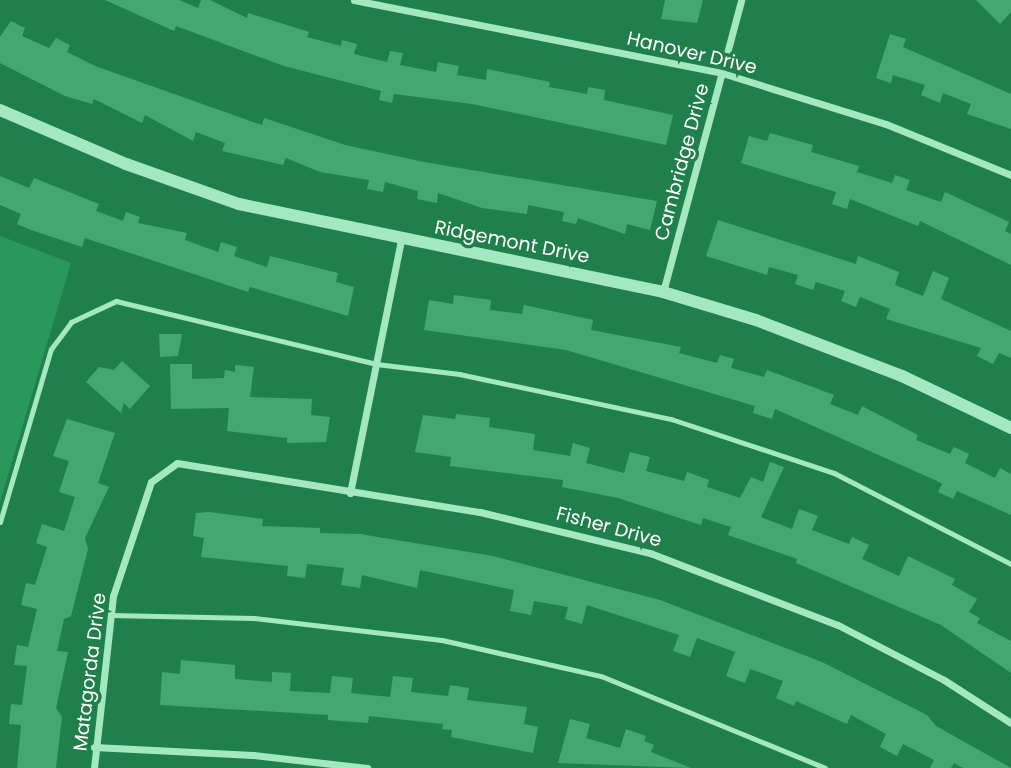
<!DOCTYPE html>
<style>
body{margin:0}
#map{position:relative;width:1011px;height:768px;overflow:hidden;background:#20804c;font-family:Poppins,sans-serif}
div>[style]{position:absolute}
.green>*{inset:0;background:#29985b}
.building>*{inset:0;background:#44a771}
.service>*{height:5px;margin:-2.5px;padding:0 2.5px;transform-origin:2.5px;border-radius:2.5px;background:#a4e8c2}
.minor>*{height:7px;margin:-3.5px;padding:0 3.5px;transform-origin:3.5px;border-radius:3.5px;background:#a4e8c2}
.tertiary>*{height:12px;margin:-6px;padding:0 6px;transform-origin:6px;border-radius:6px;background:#a4e8c2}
span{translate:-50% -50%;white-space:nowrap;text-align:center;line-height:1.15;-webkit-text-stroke:7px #20804c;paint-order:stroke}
.street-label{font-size:19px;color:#fff}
</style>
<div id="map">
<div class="green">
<i style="clip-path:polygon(0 236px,71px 263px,0 502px)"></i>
</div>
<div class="building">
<i style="clip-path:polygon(105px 0,179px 0,198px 8px,201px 0,210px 0,247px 18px,248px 13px,309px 32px,307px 37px,341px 46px,342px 40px,357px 44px,354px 54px,387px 62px,390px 51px,403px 53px,400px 65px,436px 72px,438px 62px,459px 66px,457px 75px,486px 80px,487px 69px,550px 82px,549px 87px,587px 94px,588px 87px,605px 90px,604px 100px,673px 115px,666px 145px,472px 104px,394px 94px,392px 103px,379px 100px,381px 91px,284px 66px,176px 26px,174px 31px)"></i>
<i style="clip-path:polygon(665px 0,703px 0,697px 23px,661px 19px)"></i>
<i style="clip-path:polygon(976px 0,1011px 0,1011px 12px,1000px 24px)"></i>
<i style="clip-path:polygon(11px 21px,25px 28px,22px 36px,49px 48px,56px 38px,70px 45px,67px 52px,95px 66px,262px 125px,264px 118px,345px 145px,424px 162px,657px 201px,650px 230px,627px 224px,625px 234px,578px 218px,576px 224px,562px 221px,564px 212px,528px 205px,527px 214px,482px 208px,438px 193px,437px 203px,417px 199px,418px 191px,385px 182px,383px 192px,367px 189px,369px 180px,320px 172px,286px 158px,283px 165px,222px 151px,225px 143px,196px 132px,193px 141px,145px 115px,142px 123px,94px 99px,92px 104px,65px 96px,0 63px,0 37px)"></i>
<i style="clip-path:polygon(890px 34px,906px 39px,903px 47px,1011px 94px,1011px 129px,967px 114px,971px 104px,943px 93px,940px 103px,921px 95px,925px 85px,893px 75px,891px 83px,876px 78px)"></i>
<i style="clip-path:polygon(770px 133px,813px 145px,811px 152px,859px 166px,857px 172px,892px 183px,895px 175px,910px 180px,906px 190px,941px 202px,945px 192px,1009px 222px,1005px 231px,1011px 234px,1011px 265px,920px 221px,918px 226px,850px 199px,847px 209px,832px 204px,836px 192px,741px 163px,749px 136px,767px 141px)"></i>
<i style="clip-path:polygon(0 176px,29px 188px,34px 178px,99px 204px,96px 211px,123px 221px,126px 212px,140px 217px,138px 223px,187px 233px,185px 240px,218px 252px,221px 242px,237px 247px,234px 256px,267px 267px,270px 256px,338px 273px,336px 282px,354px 287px,348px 316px,250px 287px,248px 292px,85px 238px,82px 247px,31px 230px,17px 224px,21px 214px,0 205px)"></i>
<i style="clip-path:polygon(718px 220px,856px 264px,858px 256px,899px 272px,895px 285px,923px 296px,933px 271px,949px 278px,941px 299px,1011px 331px,1011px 358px,999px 353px,993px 364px,977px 356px,981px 348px,886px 319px,890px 309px,860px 297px,856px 307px,841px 301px,845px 291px,816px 282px,813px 290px,795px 284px,798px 275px,769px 267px,767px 275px,706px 256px)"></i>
<i style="clip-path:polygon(454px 295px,491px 300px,490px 310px,522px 314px,524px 305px,593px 320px,591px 330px,681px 347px,679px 353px,717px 363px,720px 355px,734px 359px,731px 368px,764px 377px,767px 370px,834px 395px,830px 404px,858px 415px,862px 406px,918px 435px,916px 440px,950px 454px,954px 447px,969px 454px,965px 463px,995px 478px,1000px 468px,1011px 474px,1011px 515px,957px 491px,953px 499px,938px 492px,942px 484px,937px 481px,775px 409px,772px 419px,753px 413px,755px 406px,566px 350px,424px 330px,429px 300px,453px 304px)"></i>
<i style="clip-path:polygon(159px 334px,182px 334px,178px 356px,160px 357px)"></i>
<i style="clip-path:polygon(122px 361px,150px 386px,130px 409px,124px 403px,121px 413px,86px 382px,99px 367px,114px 370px)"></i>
<i style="clip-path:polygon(170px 364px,192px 364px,192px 379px,224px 378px,225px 370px,235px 372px,235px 365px,254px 367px,250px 397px,312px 399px,311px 415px,330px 417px,326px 442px,287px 443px,287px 438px,227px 431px,229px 408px,171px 409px)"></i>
<i style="clip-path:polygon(456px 414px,490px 418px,489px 427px,535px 434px,533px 450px,570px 456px,573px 443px,590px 448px,586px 463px,624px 473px,630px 452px,650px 457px,646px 471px,684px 481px,687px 472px,709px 480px,707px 487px,740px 498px,751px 477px,763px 482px,770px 462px,784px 467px,761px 517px,792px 529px,799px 509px,818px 516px,812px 530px,849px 544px,852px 537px,869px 545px,862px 559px,899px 576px,908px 556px,955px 579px,952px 585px,977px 599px,969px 612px,980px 618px,977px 623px,1011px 641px,1011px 673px,941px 625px,796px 563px,797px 559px,728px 535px,731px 527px,703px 518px,701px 525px,618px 498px,562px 487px,563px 480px,450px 466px,451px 457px,415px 452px,423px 415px,455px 419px)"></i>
<i style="clip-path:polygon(67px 419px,115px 433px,98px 483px,109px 487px,85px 538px,88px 549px,71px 616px,64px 619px,57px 651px,68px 652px,56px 708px,62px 717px,56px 768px,17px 768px,21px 725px,9px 724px,11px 704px,22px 705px,27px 666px,14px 665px,17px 645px,28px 647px,37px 609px,21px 605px,26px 583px,35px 585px,47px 547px,36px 543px,42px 524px,64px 531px,75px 497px,59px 492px,69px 461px,53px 456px)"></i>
<i style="clip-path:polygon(209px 512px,263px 519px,262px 526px,320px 528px,320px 533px,360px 534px,493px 556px,660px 600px,822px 662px,927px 715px,936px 726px,1011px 768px,963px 768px,954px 763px,951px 768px,930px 768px,934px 760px,903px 744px,897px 756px,880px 747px,886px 734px,851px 715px,847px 724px,796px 701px,794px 706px,776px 698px,783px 681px,750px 669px,745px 683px,726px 676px,735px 652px,697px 638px,690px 657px,673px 651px,679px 635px,587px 605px,582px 624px,565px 619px,568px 607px,534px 601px,531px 615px,510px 611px,514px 590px,420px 570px,417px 588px,362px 575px,360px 588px,341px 585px,344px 568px,307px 564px,305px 578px,287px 576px,288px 566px,201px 557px,204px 538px,193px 536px,196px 513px)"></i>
<i style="clip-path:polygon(181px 660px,235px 665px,235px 679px,272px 682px,272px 672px,291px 673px,290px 691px,330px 693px,332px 676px,353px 678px,351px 693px,390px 697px,393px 676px,413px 678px,411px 692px,448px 696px,450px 685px,469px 688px,467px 700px,527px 707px,524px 724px,538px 727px,533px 753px,451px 737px,452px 730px,442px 729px,443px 724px,369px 716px,368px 723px,328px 720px,328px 715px,160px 705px,162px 672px,180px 674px)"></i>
<i style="clip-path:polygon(570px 719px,590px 724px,586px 738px,620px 748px,626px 729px,646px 736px,644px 741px,654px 745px,651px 752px,691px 768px,558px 763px)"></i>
</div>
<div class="service">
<i style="left:0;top:522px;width:180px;rotate:-73.6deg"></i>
<i style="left:51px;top:349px;width:34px;rotate:-53deg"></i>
<i style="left:71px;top:322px;width:50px;rotate:-25deg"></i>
<i style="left:116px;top:301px;width:268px;rotate:13.6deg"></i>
<i style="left:376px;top:364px;width:84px;rotate:6.9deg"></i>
<i style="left:459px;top:374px;width:217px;rotate:12deg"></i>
<i style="left:671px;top:419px;width:172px;rotate:18.3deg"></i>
<i style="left:834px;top:473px;width:199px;rotate:27.2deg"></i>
<i style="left:110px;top:615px;width:144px;rotate:1.2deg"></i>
<i style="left:254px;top:618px;width:189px;rotate:6.7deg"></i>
<i style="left:442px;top:640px;width:163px;rotate:12.8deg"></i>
<i style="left:601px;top:676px;width:242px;rotate:22.3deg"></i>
</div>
<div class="minor">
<i style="left:354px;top:0;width:375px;rotate:11.2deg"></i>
<i style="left:722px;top:73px;width:172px;rotate:17.3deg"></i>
<i style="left:886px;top:124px;width:135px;rotate:22.2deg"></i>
<i style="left:663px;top:292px;width:302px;rotate:-75deg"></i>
<i style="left:350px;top:493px;width:257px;rotate:-78.6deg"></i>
<i style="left:94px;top:747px;width:159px;rotate:2.9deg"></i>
<i style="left:253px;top:755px;width:115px;rotate:6.5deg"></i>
<i style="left:94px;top:768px;width:173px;rotate:-83.7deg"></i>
<i style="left:113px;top:596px;width:120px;rotate:-71.6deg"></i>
<i style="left:151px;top:482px;width:32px;rotate:-36deg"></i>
<i style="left:177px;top:463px;width:307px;rotate:9.2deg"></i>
<i style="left:480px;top:512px;width:175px;rotate:13.6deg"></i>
<i style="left:650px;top:553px;width:201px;rotate:21deg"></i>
<i style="left:838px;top:625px;width:119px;rotate:27.4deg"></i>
<i style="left:944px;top:680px;width:80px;rotate:32.7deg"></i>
</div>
<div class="tertiary">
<i style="left:0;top:110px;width:137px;rotate:23.2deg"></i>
<i style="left:126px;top:164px;width:120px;rotate:19.5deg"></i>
<i style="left:239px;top:204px;width:433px;rotate:11.7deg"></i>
<i style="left:663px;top:292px;width:97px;rotate:16.8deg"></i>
<i style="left:756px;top:320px;width:156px;rotate:21deg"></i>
<i style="left:902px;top:376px;width:121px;rotate:25.5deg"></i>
</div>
<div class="street-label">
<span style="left:692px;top:53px;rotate:13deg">Hanover Drive</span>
<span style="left:682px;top:162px;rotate:-75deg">Cambridge Drive</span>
<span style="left:512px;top:242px;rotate:11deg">Ridgemont Drive</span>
<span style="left:609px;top:527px;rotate:15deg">Fisher Drive</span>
<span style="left:90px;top:672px;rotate:-83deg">Matagorda Drive</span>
</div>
</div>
